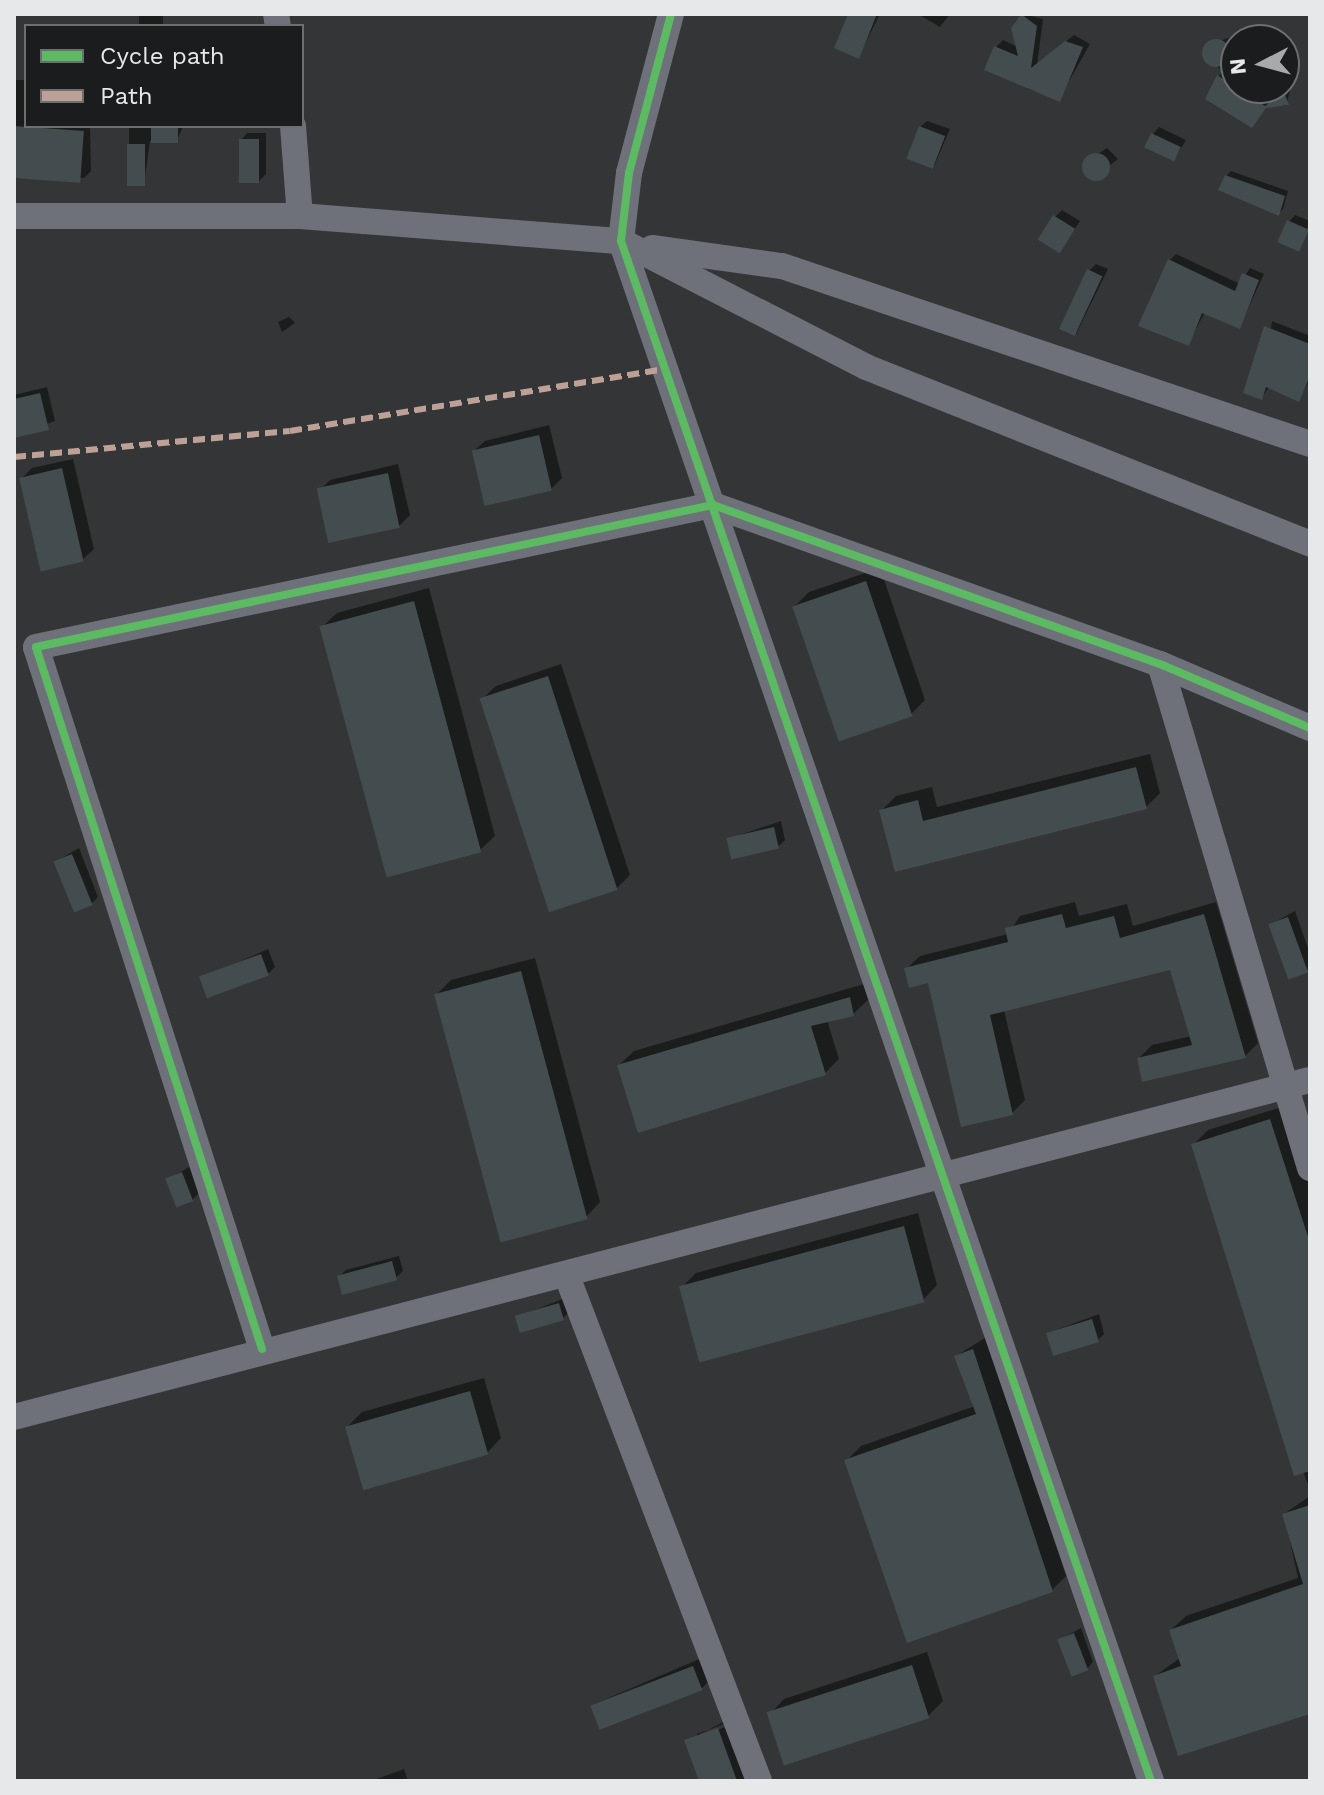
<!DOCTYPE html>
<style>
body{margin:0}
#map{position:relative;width:1324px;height:1795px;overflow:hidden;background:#343536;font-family:"Work Sans",sans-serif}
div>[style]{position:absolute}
.shadow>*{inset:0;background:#0007;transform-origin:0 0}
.building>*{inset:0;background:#434d4f;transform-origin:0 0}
.round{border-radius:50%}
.minor>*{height:26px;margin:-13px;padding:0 13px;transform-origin:13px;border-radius:13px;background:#6e717a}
.quiet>*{height:6px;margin-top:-3px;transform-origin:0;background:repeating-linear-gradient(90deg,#bda197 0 12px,transparent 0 18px)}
.cycleway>*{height:8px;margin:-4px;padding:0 4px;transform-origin:4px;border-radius:4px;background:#5cba63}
span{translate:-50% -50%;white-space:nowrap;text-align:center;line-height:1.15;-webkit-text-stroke:6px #1b1c1d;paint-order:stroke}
.frame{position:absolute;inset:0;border:16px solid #e6e8e9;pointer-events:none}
.legend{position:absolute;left:24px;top:24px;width:280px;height:104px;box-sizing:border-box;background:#1b1c1d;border:2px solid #6c6e6f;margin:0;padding:10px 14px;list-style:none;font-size:24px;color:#e6e8e9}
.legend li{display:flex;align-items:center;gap:16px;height:40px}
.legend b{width:40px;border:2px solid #6c6e6f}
.north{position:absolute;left:1220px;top:24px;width:80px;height:80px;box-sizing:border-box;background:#1b1c1d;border:2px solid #6c6e6f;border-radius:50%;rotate:264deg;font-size:22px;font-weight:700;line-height:32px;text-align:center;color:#e6e8e9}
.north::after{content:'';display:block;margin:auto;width:28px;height:36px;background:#a8a9aa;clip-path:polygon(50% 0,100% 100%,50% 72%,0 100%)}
</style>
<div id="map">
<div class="shadow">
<i style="left:139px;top:14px;width:24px;height:12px"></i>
<i style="clip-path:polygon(850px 14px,880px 14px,859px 56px)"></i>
<i style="clip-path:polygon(918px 14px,950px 14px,940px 27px)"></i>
<i style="clip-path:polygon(1023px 14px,1043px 19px,1037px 65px,1074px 35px,1090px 44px,1059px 99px,1028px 89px,996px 47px,1003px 40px,1018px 47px,1014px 23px)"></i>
<i style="clip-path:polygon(1231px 37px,1236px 88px,1291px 87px,1286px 106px,1267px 106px,1258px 119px,1207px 98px,1222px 71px,1206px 57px,1208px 45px)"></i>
<i style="clip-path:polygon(14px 80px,26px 80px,26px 126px,90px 126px,91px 171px,84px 178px,14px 176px)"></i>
<i style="clip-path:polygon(927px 121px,950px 129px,934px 166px,920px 127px)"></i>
<i style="clip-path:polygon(129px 126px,183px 126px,177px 141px,150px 141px,144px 184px,129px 184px)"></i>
<i style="clip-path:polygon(1159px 127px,1186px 140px,1174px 160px,1153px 134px)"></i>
<i style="clip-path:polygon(247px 133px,266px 133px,266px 174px,259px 181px,241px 140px)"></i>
<i style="clip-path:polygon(1107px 148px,1118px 159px,1095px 177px,1085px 162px)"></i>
<i style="clip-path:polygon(1231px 171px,1288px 191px,1283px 209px,1278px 214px,1226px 176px)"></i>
<i style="clip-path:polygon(1062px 210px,1080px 221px,1059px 252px,1055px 217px)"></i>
<i style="clip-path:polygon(1295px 215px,1310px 221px,1298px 250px,1289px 222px)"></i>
<i style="clip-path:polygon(1176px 254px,1240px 284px,1250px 268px,1264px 274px,1240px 326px,1205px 312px,1188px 344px,1170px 260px)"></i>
<i style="clip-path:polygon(1096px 264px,1108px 269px,1076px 334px,1089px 271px)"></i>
<i style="clip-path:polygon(289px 317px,295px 323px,282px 332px,278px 322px)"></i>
<i style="clip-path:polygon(1272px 321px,1310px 336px,1310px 381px,1298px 399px,1270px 386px,1262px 397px)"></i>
<i style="clip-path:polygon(47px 387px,55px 421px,14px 436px,14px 395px)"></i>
<i style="clip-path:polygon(549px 425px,562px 478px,551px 489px,474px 451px,485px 441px)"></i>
<i style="clip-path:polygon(73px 459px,94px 549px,83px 559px,21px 479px,32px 468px)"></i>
<i style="clip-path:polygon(398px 464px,410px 515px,399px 526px,319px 491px,330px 480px)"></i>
<i style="clip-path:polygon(880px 568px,925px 700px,911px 714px,794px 607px,809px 592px)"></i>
<i style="clip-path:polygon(429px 588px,495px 836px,480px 850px,322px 627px,337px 613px)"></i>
<i style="clip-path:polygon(561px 664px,630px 875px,616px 889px,482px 699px,496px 686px)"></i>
<i style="clip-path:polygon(1150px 754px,1160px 793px,1146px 807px,896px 869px,882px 810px,896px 796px,932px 787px,937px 807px)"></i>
<i style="clip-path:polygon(781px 821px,785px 840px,778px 847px,728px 839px)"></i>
<i style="clip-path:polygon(79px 848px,98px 897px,91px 904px,55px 862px)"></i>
<i style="clip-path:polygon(1075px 902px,1079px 916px,1127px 904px,1133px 926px,1216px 902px,1258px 1043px,1245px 1056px,1139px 1058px,1152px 1045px,1192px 1036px,1171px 968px,1004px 1010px,1025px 1100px,1012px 1113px,929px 981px,906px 969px,920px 956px,1008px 934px,1020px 916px)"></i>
<i style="clip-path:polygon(1295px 911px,1310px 954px,1307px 971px,1270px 925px)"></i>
<i style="clip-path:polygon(268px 949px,275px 967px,268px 974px,203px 978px)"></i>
<i style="clip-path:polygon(535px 958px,600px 1202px,586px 1217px,436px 995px,451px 980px)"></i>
<i style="clip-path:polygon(864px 984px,868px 1000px,853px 1014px,827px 1020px,839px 1059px,825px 1073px,619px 1065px,634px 1051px)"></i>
<i style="clip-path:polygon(1285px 1106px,1310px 1185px,1310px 1491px,1193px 1145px,1208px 1130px)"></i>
<i style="clip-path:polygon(189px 1167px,199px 1193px,192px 1200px,167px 1180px)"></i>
<i style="clip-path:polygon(918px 1213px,937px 1285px,923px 1300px,681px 1288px,696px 1273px)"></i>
<i style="clip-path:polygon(399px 1256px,403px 1271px,396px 1278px,343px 1292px,339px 1277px,346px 1270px)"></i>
<i style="clip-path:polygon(565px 1298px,570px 1311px,563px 1318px,517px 1317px)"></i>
<i style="clip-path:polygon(1099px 1314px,1104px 1334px,1098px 1340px,1048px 1333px)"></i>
<i style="clip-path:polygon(988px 1336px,1066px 1576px,1052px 1590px,847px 1460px,861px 1446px,975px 1406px,956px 1356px)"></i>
<i style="clip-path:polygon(484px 1378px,501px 1438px,487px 1453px,348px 1426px,362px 1412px)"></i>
<i style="clip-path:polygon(1310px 1496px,1310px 1712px,1155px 1676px,1180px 1658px,1171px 1630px,1186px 1616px,1298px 1578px,1284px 1514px)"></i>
<i style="clip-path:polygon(1081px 1628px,1093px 1662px,1087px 1669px,1059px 1640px)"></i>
<i style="clip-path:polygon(927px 1652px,943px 1701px,928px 1716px,770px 1714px,784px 1699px)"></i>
<i style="clip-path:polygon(704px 1657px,712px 1678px,701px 1689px,592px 1705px)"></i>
<i style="clip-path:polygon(evenodd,729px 1719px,752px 1781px,701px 1781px,687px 1741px,729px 1719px,727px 1723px,728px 1726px,697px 1738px,697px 1734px,727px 1723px)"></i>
<i style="clip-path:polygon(404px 1769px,408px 1781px,371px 1781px)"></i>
</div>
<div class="building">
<i style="clip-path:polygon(848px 14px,877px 14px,859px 59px,834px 48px)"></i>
<i style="clip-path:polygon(1021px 14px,1037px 26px,1031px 68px,1065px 41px,1083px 47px,1060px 102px,984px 70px,994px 46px,1018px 56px,1011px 28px)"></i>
<i class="round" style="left:1202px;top:39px;width:28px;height:28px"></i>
<i style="clip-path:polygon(1217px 75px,1265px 106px,1284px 92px,1289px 105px,1266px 108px,1252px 128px,1205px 99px)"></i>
<i style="left:14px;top:126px;width:70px;height:52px;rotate:4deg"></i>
<i style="left:151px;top:126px;width:27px;height:17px"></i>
<i style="left:919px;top:126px;width:28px;height:35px;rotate:21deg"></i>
<i style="left:1151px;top:133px;width:33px;height:16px;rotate:25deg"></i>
<i style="left:239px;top:139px;width:20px;height:44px"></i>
<i style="left:127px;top:144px;width:18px;height:42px"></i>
<i class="round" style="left:1082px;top:153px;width:28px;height:28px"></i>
<i style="clip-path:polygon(1225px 175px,1285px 196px,1279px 216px,1218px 190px)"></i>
<i style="left:1053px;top:215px;width:26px;height:29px;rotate:32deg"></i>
<i style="left:1287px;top:220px;width:24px;height:24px;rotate:24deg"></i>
<i style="clip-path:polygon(1168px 259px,1235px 291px,1242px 273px,1259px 280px,1240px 329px,1202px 313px,1189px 346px,1138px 326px)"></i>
<i style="left:1087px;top:269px;width:17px;height:66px;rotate:25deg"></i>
<i style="clip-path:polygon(1264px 326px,1310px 344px,1310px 376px,1299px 402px,1266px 387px,1262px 400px,1243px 393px)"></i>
<i style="clip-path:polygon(40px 393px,49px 430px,14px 438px,14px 399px)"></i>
<i style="left:539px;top:435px;width:57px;height:69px;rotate:77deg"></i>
<i style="left:62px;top:468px;width:96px;height:44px;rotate:77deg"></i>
<i style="left:388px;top:473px;width:56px;height:73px;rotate:78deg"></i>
<i style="left:866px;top:581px;width:143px;height:78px;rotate:71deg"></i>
<i style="left:414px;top:601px;width:260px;height:98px;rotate:75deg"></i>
<i style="left:548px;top:676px;width:225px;height:72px;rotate:72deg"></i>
<i style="clip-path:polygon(1136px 767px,1147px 809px,895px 872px,879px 810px,918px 800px,923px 821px)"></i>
<i style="left:774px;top:827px;width:22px;height:49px;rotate:77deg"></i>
<i style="left:72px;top:854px;width:55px;height:20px;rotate:68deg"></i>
<i style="clip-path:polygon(1062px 914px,1066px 928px,1114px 916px,1120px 938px,1204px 914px,1246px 1058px,1142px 1082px,1137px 1058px,1192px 1045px,1170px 970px,990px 1015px,1013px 1115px,961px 1127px,928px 983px,909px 988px,904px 968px,1008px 942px,1005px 928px)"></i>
<i style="left:1288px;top:917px;width:59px;height:21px;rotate:70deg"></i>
<i style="left:261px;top:954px;width:23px;height:66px;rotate:70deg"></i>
<i style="left:521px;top:971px;width:257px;height:90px;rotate:75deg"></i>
<i style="clip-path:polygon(850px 997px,854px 1016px,811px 1026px,826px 1075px,638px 1133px,617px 1065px)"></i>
<i style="clip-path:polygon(1270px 1119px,1310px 1243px,1310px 1471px,1294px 1476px,1191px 1144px)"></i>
<i style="left:182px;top:1172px;width:31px;height:18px;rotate:69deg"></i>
<i style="left:904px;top:1226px;width:79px;height:233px;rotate:75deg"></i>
<i style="left:392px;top:1261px;width:20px;height:57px;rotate:75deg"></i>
<i style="left:559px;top:1303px;width:18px;height:46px;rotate:74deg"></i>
<i style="left:1092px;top:1319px;width:24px;height:48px;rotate:73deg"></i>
<i style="clip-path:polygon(973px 1349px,1053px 1592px,907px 1643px,844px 1460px,976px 1414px,954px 1356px)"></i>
<i style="left:470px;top:1391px;width:66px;height:130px;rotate:74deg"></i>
<i style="clip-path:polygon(1310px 1505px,1310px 1714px,1178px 1756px,1153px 1676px,1181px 1666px,1169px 1630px,1303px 1584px,1282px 1514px)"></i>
<i style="left:1074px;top:1633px;width:40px;height:18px;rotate:69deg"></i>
<i style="left:912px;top:1665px;width:56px;height:153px;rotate:72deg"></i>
<i style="left:693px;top:1666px;width:26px;height:110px;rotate:69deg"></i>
<i style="clip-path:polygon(718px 1728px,737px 1781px,699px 1781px,684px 1740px)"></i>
</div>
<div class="minor">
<i style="left:276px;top:14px;width:12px;rotate:81deg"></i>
<i style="left:671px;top:14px;width:164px;rotate:104.8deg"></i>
<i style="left:629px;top:173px;width:68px;rotate:96.7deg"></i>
<i style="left:621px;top:241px;width:1629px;rotate:71.01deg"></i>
<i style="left:293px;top:126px;width:90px;rotate:85.6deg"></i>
<i style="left:14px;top:216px;width:286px"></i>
<i style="left:300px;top:216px;width:322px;rotate:4.5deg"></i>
<i style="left:621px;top:241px;width:276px;rotate:27.2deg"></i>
<i style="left:866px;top:367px;width:478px;rotate:21.7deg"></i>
<i style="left:652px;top:248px;width:131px;rotate:7.9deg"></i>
<i style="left:782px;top:266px;width:557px;rotate:18.63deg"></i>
<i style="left:1160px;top:664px;width:526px;rotate:73.43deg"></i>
<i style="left:567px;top:1276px;width:540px;rotate:69.18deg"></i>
<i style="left:262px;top:1349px;width:737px;rotate:-107.85deg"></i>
<i style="left:36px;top:647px;width:692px;rotate:-11.85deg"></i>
<i style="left:713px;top:505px;width:474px;rotate:19.6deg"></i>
<i style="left:1160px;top:664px;width:163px;rotate:23.1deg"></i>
<i style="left:14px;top:1417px;width:1339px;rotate:-14.58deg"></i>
</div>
<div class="quiet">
<i style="left:14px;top:457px;width:277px;rotate:-5.4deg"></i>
<i style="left:290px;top:431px;width:380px;rotate:-9.4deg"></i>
</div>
<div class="cycleway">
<i style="left:671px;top:14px;width:164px;rotate:104.8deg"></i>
<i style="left:629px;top:173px;width:68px;rotate:96.7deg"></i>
<i style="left:621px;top:241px;width:1629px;rotate:71.01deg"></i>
<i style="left:262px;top:1349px;width:737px;rotate:-107.85deg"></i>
<i style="left:36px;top:647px;width:692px;rotate:-11.85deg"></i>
<i style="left:713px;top:505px;width:474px;rotate:19.6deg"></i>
<i style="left:1160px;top:664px;width:163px;rotate:23.1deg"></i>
</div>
<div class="frame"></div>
<ul class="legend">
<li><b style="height:10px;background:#5cba63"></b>Cycle path</li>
<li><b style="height:10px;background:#bda197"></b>Path</li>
</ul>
<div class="north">N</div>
</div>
